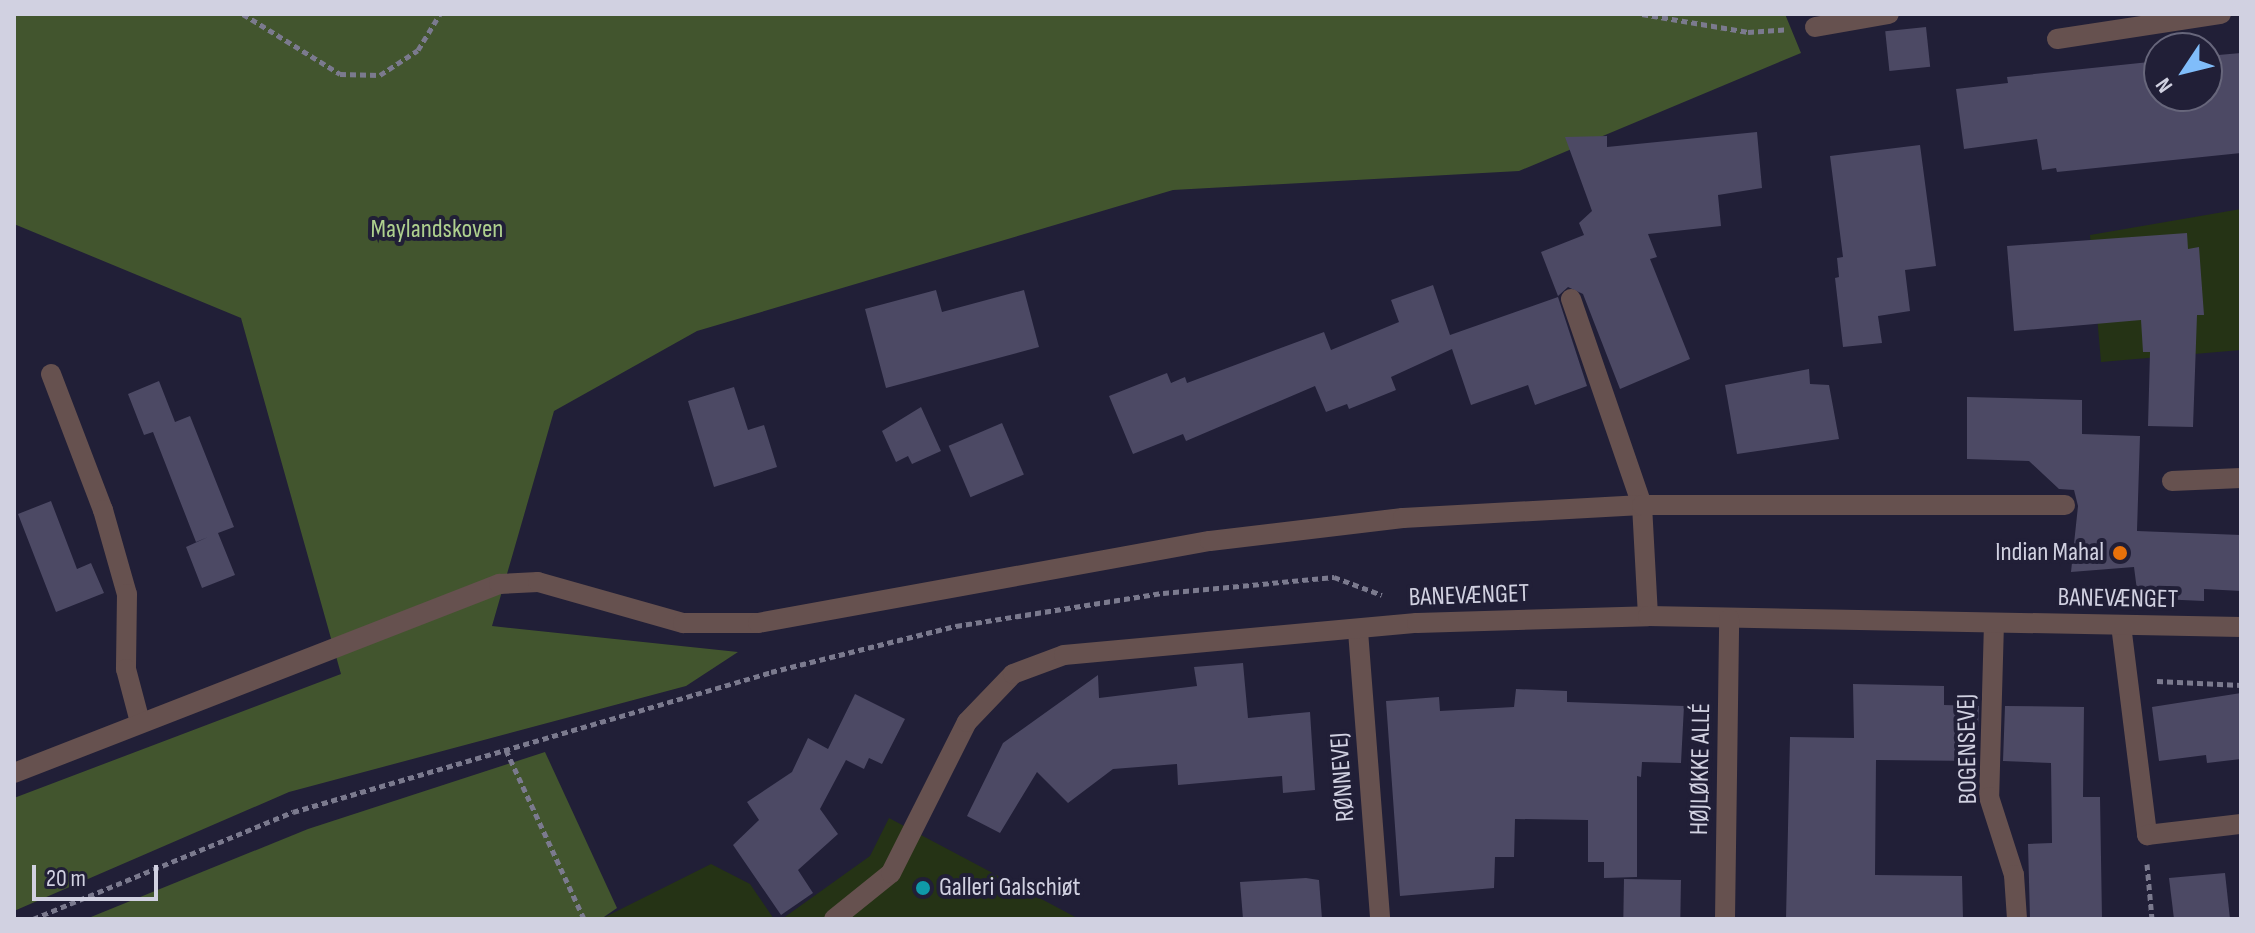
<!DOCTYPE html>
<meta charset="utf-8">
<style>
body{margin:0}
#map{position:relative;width:2255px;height:933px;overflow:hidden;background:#211f37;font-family:"Sofia Sans Condensed",sans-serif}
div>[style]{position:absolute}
.green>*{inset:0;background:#253315}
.forest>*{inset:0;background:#42552e}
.building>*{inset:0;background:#4c4964;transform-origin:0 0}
.path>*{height:5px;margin-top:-2.5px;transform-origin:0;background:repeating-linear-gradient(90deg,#7b7a8e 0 6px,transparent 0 10px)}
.lane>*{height:20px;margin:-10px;padding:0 10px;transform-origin:10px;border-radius:10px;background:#66514f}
.street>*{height:20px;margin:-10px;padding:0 10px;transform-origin:10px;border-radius:10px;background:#66514f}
.dots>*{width:22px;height:22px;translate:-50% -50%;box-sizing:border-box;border:4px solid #211f37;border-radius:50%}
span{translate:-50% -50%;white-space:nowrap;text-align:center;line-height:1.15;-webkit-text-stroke:8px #211f37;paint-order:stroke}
.park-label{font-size:26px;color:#aed08e}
.poi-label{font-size:26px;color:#d1d1e1}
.right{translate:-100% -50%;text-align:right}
.left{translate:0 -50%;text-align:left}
.street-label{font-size:26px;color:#d1d1e1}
.frame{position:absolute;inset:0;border:16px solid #d1d1e1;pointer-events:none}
.north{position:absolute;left:2143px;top:32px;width:80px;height:80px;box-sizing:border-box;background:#211f37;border:2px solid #67667b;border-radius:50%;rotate:235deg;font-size:22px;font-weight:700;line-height:32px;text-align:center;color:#d1d1e1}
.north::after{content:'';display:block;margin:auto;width:28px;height:36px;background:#80bdfa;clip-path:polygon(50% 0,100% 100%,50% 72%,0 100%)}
.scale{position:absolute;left:32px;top:865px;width:126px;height:36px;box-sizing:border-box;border:4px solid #d1d1e1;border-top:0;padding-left:10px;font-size:24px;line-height:28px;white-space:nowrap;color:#d1d1e1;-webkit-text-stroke:6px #211f37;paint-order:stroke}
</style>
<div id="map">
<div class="green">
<i style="clip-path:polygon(2241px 209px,2241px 350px,2101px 362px,2090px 235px)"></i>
<i style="clip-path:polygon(889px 818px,1079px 919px,782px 919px,870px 856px)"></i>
<i style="clip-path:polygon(711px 864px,750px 884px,774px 919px,601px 919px)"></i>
</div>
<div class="forest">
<i style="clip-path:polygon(14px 14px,1785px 14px,1801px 53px,1519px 171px,1173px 190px,697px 331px,554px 411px,492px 626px,738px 652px,686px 686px,289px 792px,14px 911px,14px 798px,341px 674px,241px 318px,14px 224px)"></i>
<i style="clip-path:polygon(545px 752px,617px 908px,601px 919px,86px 919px,308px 829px)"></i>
</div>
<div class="building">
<i style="left:1926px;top:27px;width:40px;height:41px;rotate:84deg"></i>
<i style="clip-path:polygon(2241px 53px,2241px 153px,2057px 172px,2056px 168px,2042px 170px,2037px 139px,1964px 149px,1956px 89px,2008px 83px,2007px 77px,2159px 61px,2159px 96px,2207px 96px,2207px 56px)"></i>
<i style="clip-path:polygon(1757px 132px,1762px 188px,1718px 195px,1721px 226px,1648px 234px,1657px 257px,1650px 259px,1690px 359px,1620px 389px,1583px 294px,1568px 287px,1558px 296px,1541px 252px,1584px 235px,1579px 223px,1592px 211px,1565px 137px,1607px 136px,1607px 147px)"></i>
<i style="clip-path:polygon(1920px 145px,1936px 266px,1905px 270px,1910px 311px,1878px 316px,1882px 343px,1843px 347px,1835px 278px,1839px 277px,1837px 258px,1843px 257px,1830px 156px)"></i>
<i style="clip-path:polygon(2187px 233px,2188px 249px,2199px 247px,2204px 315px,2197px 315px,2193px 427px,2148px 426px,2150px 352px,2143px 352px,2141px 320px,2014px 331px,2007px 246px)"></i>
<i style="clip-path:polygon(1433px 285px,1450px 335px,1558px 297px,1587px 386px,1535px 405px,1528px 385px,1471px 405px,1452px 349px,1391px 377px,1396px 390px,1349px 409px,1347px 404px,1326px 412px,1315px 386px,1186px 441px,1183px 434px,1133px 454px,1109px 396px,1167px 373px,1171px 383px,1185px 377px,1187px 383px,1324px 332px,1331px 350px,1399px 322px,1391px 300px)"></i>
<i style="clip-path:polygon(936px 290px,942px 312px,1024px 290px,1039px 347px,886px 388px,865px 309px)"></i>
<i style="clip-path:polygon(1809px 369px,1810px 384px,1829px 385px,1839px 439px,1737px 454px,1725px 385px)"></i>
<i style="clip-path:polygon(159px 381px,175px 422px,190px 416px,234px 527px,218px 533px,235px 575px,202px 588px,186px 547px,208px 537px,196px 542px,153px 432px,144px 435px,128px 394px)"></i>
<i style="clip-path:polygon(734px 387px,748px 430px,764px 425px,777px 467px,714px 487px,688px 401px)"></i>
<i style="clip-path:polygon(1967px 397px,2082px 400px,2082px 434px,2140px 436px,2137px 531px,2241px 535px,2241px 591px,2204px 589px,2204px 601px,2138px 598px,2134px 567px,2071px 572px,2078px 506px,2074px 490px,2059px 489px,2029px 461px,1967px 459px)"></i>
<i style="clip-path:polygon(921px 407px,941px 451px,912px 464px,908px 456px,896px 462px,882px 431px)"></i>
<i style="left:1002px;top:423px;width:56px;height:58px;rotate:67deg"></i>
<i style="clip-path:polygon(51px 501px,77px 569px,91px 563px,104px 593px,56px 612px,18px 514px)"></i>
<i style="clip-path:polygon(1243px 663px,1248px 718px,1310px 712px,1315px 790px,1283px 793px,1282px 776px,1178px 785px,1177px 764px,1113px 769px,1068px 803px,1037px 772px,1000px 833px,967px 816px,1003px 743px,1098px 675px,1099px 698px,1197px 686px,1194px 667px)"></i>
<i style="clip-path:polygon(1853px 684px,1944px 686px,1944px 705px,1979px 706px,1977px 761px,1876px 760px,1875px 875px,1962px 876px,1963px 919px,1786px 919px,1790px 737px,1854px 738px)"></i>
<i style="clip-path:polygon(1516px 689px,1567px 691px,1567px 702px,1684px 706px,1681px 763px,1642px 762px,1641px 777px,1637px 776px,1637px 877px,1604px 878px,1604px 862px,1588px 862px,1588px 820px,1515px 819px,1514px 857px,1495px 857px,1494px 888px,1400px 896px,1386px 701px,1439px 697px,1440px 711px,1514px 707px)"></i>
<i style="clip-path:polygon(2241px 693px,2241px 759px,2207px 763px,2206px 755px,2159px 761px,2152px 707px)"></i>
<i style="clip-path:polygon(855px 694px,905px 719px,882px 764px,869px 758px,864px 769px,846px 760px,820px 809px,838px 834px,798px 870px,813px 893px,781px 915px,733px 845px,759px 820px,747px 802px,792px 772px,808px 738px,828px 749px)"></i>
<i style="clip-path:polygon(2005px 706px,2084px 707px,2083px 797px,2100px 797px,2102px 919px,2030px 919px,2028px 844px,2052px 843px,2051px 763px,2003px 761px)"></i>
<i style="clip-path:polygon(2225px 873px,2230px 919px,2174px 919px,2169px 878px)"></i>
<i style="clip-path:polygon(1306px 878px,1319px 880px,1322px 919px,1243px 919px,1240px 882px)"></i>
<i style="left:1624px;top:879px;width:57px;height:40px;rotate:1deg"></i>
</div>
<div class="path">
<i style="left:243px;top:14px;width:114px;rotate:31.7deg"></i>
<i style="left:340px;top:74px;width:40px;rotate:1.4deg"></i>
<i style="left:380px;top:75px;width:45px;rotate:-33.3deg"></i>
<i style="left:418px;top:50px;width:42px;rotate:-58.6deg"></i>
<i style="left:1642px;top:14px;width:108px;rotate:9.6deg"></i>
<i style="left:1748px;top:32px;width:39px;rotate:-4deg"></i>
<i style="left:2157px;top:681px;width:84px;rotate:2.7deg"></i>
<i style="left:506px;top:750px;width:186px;rotate:65.2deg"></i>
<i style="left:2147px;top:864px;width:55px;rotate:84.8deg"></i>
<i style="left:33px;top:919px;width:281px;rotate:-22.4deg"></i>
<i style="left:293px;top:812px;width:498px;rotate:-16.3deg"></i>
<i style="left:771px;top:672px;width:191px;rotate:-14deg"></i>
<i style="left:956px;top:626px;width:210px;rotate:-9.1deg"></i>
<i style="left:1163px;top:593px;width:172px;rotate:-5.3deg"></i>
<i style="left:1334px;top:577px;width:51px;rotate:20.6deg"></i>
</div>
<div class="lane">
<i style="left:1815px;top:27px;width:75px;rotate:-10deg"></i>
<i style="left:2057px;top:39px;width:166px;rotate:-8.7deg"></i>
<i style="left:1571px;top:299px;width:218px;rotate:71deg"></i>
<i style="left:1642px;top:505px;width:111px;rotate:86.9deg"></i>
<i style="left:51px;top:374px;width:146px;rotate:69.1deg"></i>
<i style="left:103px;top:510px;width:87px;rotate:74.1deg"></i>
<i style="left:127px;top:594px;width:75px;rotate:90.8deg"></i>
<i style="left:126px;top:669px;width:55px;rotate:75.2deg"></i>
<i style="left:2172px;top:481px;width:69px;rotate:-2.5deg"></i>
<i style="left:2121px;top:625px;width:212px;rotate:82.9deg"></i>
<i style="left:2147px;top:835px;width:95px;rotate:-6.7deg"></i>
<i style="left:14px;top:773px;width:521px;rotate:-21.29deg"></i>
<i style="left:499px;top:584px;width:39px;rotate:-3deg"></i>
<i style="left:538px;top:582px;width:151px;rotate:15.8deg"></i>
<i style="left:683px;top:623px;width:75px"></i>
</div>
<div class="street">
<i style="left:758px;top:623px;width:459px;rotate:-10.3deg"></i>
<i style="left:1210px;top:541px;width:194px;rotate:-6.8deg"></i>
<i style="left:1403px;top:518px;width:239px;rotate:-3.1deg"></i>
<i style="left:1642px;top:505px;width:423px"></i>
<i style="left:1994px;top:623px;width:174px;rotate:91.6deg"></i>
<i style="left:1989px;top:797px;width:82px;rotate:72.2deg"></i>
<i style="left:2014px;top:875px;width:44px;rotate:86.1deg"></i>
<i style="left:1358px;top:631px;width:289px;rotate:85.6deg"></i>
<i style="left:834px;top:919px;width:73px;rotate:-38.9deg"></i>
<i style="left:891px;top:873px;width:169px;rotate:-63.3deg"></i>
<i style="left:967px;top:722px;width:66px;rotate:-46.2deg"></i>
<i style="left:1013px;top:674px;width:54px;rotate:-20.4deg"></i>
<i style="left:1064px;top:655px;width:354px;rotate:-5.2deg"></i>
<i style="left:1417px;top:623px;width:231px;rotate:-1.7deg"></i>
<i style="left:1648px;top:616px;width:593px;rotate:1.06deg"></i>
<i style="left:1725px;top:919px;width:300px;rotate:-89.2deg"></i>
</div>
<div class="dots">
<i style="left:2120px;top:553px;background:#e8710a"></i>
<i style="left:923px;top:888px;background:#0f9aa8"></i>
</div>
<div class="park-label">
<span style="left:437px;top:230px">Maylandskoven</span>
</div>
<div class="poi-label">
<span class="right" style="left:2104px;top:553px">Indian Mahal</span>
<span class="left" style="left:939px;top:888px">Galleri Galschiøt</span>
</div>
<div class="street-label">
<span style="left:1469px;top:596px;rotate:-2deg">BANEVÆNGET</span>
<span style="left:2118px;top:599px;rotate:1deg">BANEVÆNGET</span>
<span style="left:1968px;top:749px;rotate:-91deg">BOGENSEVEJ</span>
<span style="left:1701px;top:769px;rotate:-89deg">HØJLØKKE ALLÉ</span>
<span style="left:1343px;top:777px;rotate:-94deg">RØNNEVEJ</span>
</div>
<div class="frame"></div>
<div class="north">N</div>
<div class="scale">20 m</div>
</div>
